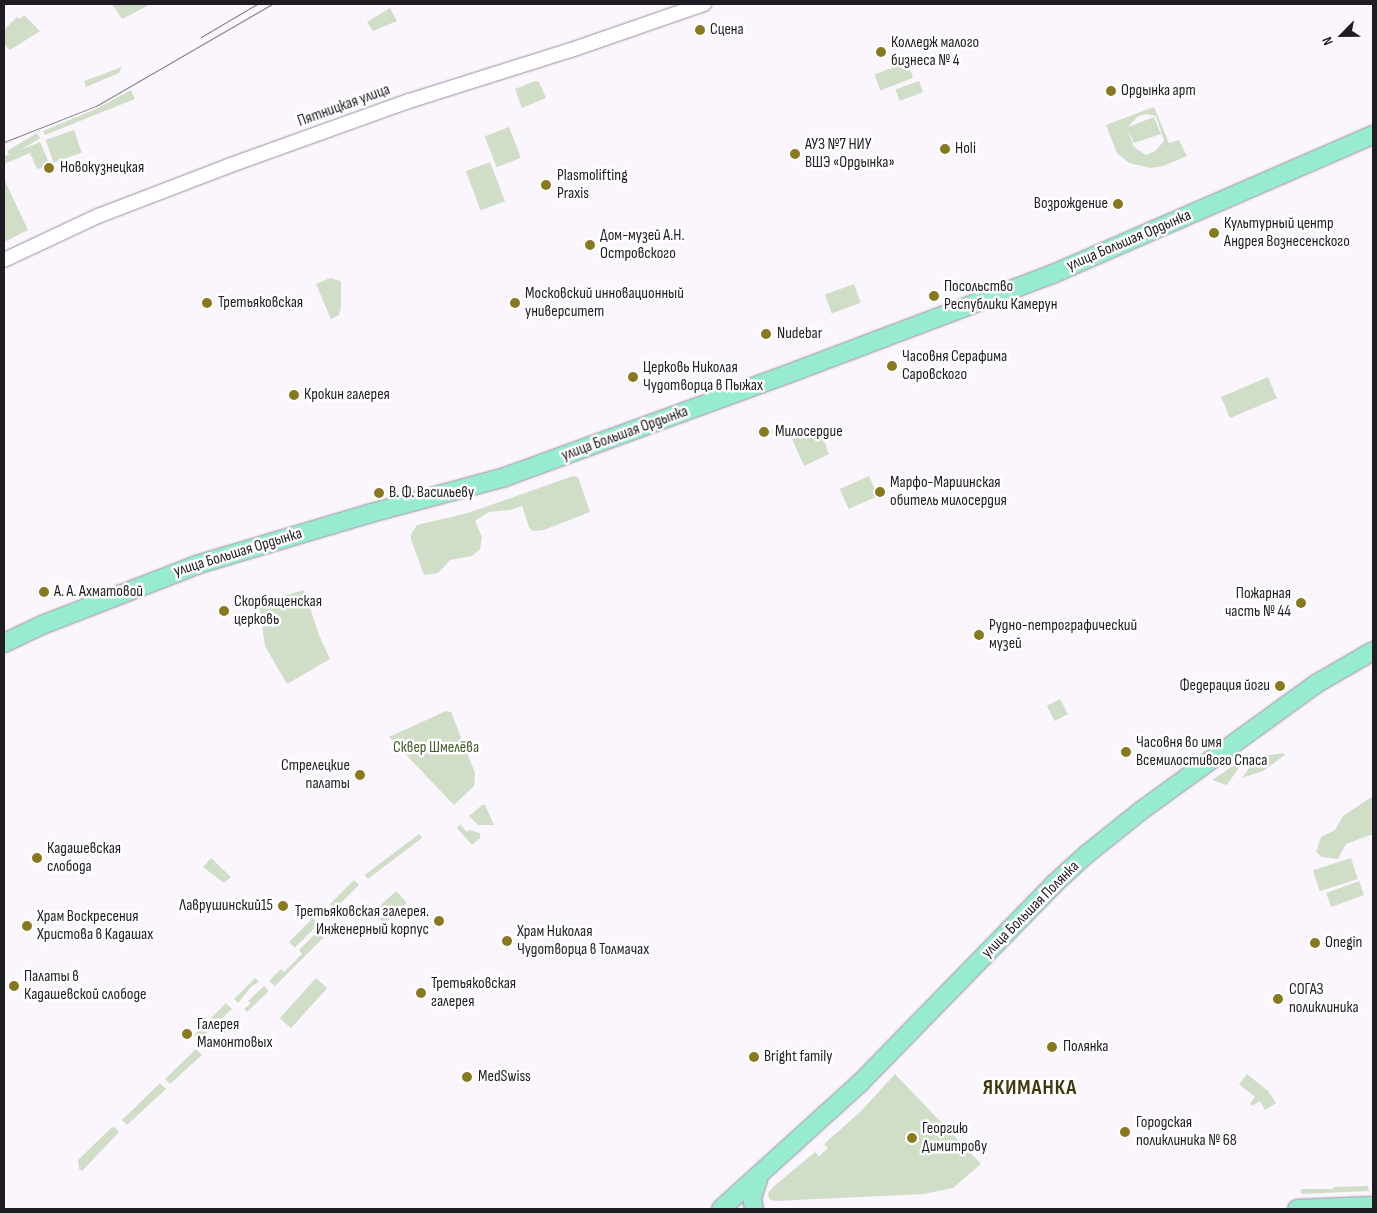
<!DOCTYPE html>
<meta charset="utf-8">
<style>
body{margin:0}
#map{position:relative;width:1377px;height:1213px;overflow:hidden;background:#fbf6fe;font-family:"Sofia Sans Condensed",sans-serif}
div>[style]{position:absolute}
.green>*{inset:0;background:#d0ddc7;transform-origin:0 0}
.roads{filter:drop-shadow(0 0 1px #988d9e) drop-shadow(0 0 1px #988d9e)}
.minor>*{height:14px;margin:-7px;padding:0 7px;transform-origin:7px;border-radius:7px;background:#fff}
.major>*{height:18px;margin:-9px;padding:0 9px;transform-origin:9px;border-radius:9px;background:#97ecd0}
.tram>*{height:1px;margin:-0.5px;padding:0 0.5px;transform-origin:0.5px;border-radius:0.5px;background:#847f87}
.dots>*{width:14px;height:14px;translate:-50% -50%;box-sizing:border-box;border:2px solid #fff;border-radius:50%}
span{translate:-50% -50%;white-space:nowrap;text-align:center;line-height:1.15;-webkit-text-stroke:5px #fff;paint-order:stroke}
.poi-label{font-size:16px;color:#201c23}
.left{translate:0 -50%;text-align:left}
.right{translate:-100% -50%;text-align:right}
.street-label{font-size:16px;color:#201c23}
.park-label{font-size:16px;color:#435c2c}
.district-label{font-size:21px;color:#40390f;font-weight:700;letter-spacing:1px}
.frame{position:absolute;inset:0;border:5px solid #201c23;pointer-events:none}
.north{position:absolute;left:1317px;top:10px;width:50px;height:50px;-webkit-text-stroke:4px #fff;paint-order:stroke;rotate:247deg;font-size:14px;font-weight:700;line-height:20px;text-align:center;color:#201c23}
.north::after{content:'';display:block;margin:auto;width:18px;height:22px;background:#201c23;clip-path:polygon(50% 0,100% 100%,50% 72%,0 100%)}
</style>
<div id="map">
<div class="green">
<i style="clip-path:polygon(112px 4px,151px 4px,122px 19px)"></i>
<i style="clip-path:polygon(390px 8px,397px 21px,373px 31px,367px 22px)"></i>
<i style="clip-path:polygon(24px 15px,40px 31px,10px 50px,4px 44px,4px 30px,17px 17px,20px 19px)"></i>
<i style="left:907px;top:62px;width:17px;height:35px;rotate:69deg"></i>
<i style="clip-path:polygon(122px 67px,119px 73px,86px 87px,84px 81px)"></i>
<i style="clip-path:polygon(535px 81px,539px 82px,546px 98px,522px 108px,515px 89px)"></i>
<i style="left:919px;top:81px;width:12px;height:25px;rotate:70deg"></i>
<i style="clip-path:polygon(131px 90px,135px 99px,45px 135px,43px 131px,96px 109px)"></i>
<i style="clip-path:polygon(evenodd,1154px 107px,1169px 143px,1179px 140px,1187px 156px,1163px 166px,1151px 168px,1129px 163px,1117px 153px,1106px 125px,1154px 107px,1147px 114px,1156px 116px,1164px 141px,1155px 151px,1146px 155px,1134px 147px,1127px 128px,1134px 143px,1161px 134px,1154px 117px,1128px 127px,1138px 116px,1147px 114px)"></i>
<i style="left:509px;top:127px;width:33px;height:26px;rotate:69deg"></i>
<i style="left:74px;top:130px;width:24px;height:30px;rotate:71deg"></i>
<i style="left:37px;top:133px;width:6px;height:35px;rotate:59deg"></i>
<i style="clip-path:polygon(40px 142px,50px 165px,37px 169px,30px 153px,4px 164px,5px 156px)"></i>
<i style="left:490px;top:162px;width:42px;height:26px;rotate:69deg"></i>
<i style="clip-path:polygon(4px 179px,28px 230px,4px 242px)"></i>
<i style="clip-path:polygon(330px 278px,341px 281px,341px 307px,339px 315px,331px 319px,316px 284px)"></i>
<i style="left:854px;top:284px;width:20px;height:31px;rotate:70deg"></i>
<i style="left:1268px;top:377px;width:23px;height:51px;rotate:67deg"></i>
<i style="clip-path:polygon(815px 428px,820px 430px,829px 454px,804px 466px,792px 439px)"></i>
<i style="clip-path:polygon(573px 476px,578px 477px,590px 512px,544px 530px,533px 531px,529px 527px,522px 506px,511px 510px,489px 512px,475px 521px,482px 537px,480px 549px,472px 556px,450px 560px,438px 573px,424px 575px,411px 539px,411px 534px,417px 525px,468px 513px)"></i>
<i style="left:869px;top:476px;width:22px;height:32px;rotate:66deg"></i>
<i style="clip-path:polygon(304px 590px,319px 635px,330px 659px,287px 684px,265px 646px,259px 603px)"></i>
<i style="left:1060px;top:699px;width:17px;height:15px;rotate:62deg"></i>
<i style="clip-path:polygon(446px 711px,451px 712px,475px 773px,474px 786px,454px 805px,389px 737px)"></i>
<i style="clip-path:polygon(1283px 753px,1285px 755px,1263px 771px,1242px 778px,1257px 757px)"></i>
<i style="clip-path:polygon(1239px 762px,1242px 763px,1227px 785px,1212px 780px)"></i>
<i style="clip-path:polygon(1373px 796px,1373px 834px,1346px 844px,1338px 859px,1322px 857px,1316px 852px,1321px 837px,1335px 830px,1343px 816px)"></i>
<i style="clip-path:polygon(482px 805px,485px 805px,494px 825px,478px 825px,469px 816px)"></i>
<i style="clip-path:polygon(460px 824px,467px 832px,469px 830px,480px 833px,480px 838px,472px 845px,457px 828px)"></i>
<i style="left:419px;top:834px;width:5px;height:68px;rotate:53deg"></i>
<i style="clip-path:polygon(211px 858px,231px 877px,224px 883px,203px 867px)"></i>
<i style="left:1351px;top:858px;width:22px;height:40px;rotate:72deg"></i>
<i style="left:354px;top:880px;width:7px;height:34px;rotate:45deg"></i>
<i style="left:1359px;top:881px;width:15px;height:35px;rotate:70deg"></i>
<i style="left:396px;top:891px;width:16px;height:31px;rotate:47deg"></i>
<i style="left:313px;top:918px;width:8px;height:34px;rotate:45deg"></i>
<i style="clip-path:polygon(318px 931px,324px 937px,275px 986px,269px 981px,281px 969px,284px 972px,302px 954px,299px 950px)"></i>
<i style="clip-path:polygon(255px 978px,259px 982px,252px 986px,238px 1003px,234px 999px)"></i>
<i style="left:316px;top:978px;width:15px;height:54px;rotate:42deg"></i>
<i style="clip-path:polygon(264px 986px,269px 991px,247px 1012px,244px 1009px,251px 1003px,248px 1001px)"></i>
<i style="clip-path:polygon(226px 1003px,232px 1009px,199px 1040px,194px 1035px)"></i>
<i style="clip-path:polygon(196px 1049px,202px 1055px,170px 1084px,165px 1079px)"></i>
<i style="clip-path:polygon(895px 1074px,981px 1164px,953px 1188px,923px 1194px,776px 1201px,769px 1199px,768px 1193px,773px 1187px,815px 1152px,819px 1156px,828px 1148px,824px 1144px,861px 1111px)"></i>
<i style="clip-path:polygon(1247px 1074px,1268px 1091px,1276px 1103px,1265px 1110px,1260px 1101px,1252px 1106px,1250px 1103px,1255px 1097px,1239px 1084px)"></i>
<i style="clip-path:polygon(160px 1083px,166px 1089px,127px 1125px,122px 1120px)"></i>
<i style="clip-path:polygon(114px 1127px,119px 1132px,82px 1171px,79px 1169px,78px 1160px,111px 1128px)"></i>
<i style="clip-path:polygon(1368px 1186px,1369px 1191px,1301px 1194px,1301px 1189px,1333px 1189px,1333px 1187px)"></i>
</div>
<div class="roads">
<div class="minor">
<i style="left:4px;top:260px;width:104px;rotate:-25.1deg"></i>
<i style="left:98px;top:216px;width:139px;rotate:-21deg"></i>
<i style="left:228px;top:166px;width:192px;rotate:-19.8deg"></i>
<i style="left:409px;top:101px;width:167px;rotate:-17.5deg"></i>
<i style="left:568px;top:51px;width:144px;rotate:-19.1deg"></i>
</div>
<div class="major">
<i style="left:4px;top:643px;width:42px;rotate:-25.3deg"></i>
<i style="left:42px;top:625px;width:168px;rotate:-21.2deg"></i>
<i style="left:199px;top:564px;width:179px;rotate:-16.5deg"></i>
<i style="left:371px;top:513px;width:139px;rotate:-15deg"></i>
<i style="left:505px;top:477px;width:310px;rotate:-20deg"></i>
<i style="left:796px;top:371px;width:275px;rotate:-20.7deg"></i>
<i style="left:1053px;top:274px;width:349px;rotate:-23.5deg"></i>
<i style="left:721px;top:1209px;width:188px;rotate:-42.2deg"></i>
<i style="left:860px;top:1083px;width:278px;rotate:-45.7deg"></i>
<i style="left:1054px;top:884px;width:45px;rotate:-42.3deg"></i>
<i style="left:1087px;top:854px;width:70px;rotate:-38.7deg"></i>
<i style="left:1142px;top:810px;width:215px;rotate:-35.9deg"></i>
<i style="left:1316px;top:684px;width:66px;rotate:-30.1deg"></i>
<i style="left:754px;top:1209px;width:11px;rotate:-100deg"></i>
<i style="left:752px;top:1198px;width:25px;rotate:-72deg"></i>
<i style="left:1297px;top:1209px;width:76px;rotate:-2.3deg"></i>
</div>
</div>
<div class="tram">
<i style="left:201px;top:37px;width:65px;rotate:-30.5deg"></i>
<i style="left:4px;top:142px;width:99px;rotate:-21.4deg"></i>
<i style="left:96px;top:106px;width:203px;rotate:-30.1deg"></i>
</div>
<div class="dots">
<i style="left:700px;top:30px;background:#88791e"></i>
<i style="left:881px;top:52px;background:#88791e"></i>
<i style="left:1111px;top:91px;background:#88791e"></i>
<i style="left:945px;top:149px;background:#88791e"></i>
<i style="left:795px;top:154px;background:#88791e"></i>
<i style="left:49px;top:168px;background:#88791e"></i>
<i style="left:546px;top:185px;background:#88791e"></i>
<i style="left:1118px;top:204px;background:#88791e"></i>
<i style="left:1214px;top:233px;background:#88791e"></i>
<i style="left:590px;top:245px;background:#88791e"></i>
<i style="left:934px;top:296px;background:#88791e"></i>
<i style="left:207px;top:303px;background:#88791e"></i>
<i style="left:515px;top:303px;background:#88791e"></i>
<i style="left:766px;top:334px;background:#88791e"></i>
<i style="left:892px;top:366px;background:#88791e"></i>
<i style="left:633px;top:377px;background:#88791e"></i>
<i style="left:294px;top:395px;background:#88791e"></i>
<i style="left:764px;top:432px;background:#88791e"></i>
<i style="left:880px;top:492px;background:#88791e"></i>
<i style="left:379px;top:493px;background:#88791e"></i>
<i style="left:44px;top:592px;background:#88791e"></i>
<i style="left:1301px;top:603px;background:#88791e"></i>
<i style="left:224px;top:611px;background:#88791e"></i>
<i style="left:979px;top:635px;background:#88791e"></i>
<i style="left:1280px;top:686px;background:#88791e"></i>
<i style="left:1126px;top:752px;background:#88791e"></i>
<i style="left:360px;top:775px;background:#88791e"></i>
<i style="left:37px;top:858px;background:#88791e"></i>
<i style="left:283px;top:906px;background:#88791e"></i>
<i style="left:439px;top:921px;background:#88791e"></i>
<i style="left:27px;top:926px;background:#88791e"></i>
<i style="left:507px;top:941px;background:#88791e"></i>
<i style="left:1315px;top:943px;background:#88791e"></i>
<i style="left:14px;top:986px;background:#88791e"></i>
<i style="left:421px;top:993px;background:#88791e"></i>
<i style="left:1278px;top:999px;background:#88791e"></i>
<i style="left:187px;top:1034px;background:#88791e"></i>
<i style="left:1052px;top:1047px;background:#88791e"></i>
<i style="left:754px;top:1057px;background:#88791e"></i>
<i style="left:467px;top:1077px;background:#88791e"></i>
<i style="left:1125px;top:1132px;background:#88791e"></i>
<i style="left:912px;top:1138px;background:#88791e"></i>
</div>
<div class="poi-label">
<span class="left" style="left:710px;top:30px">Сцена</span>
<span class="left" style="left:891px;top:52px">Колледж малого<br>бизнеса № 4</span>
<span class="left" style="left:1121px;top:91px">Ордынка арт</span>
<span class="left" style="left:805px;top:154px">АУЗ №7 НИУ<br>ВШЭ «Ордынка»</span>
<span class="left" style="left:955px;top:149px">Holi</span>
<span class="left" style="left:60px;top:168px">Новокузнецкая</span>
<span class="left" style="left:557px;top:185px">Plasmolifting<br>Praxis</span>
<span class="right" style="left:1108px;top:204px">Возрождение</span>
<span class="left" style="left:1224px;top:233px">Культурный центр<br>Андрея Вознесенского</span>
<span class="left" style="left:600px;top:245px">Дом-музей А.Н.<br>Островского</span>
<span class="left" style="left:944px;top:296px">Посольство<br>Республики Камерун</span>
<span class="left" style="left:525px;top:303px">Московский инновационный<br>университет</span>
<span class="left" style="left:218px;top:303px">Третьяковская</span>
<span class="left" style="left:777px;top:334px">Nudebar</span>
<span class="left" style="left:902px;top:366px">Часовня Серафима<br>Саровского</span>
<span class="left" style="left:643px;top:377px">Церковь Николая<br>Чудотворца в Пыжах</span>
<span class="left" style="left:304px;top:395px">Крокин галерея</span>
<span class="left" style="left:775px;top:432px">Милосердие</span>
<span class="left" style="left:890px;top:492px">Марфо-Мариинская<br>обитель милосердия</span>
<span class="left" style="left:389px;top:493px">В. Ф. Васильеву</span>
<span class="left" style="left:54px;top:592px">А. А. Ахматовой</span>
<span class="right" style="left:1291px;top:603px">Пожарная<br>часть № 44</span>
<span class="left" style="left:234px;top:611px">Скорбященская<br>церковь</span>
<span class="left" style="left:989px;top:635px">Рудно-петрографический<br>музей</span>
<span class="right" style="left:1270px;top:686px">Федерация йоги</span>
<span class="left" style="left:1136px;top:752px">Часовня во имя<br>Всемилостивого Спаса</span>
<span class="right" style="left:350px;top:775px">Стрелецкие<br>палаты</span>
<span class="left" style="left:47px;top:858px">Кадашевская<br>слобода</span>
<span class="right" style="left:273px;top:906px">Лаврушинский15</span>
<span class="right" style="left:429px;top:921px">Третьяковская галерея.<br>Инженерный корпус</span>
<span class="left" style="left:37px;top:926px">Храм Воскресения<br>Христова в Кадашах</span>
<span class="left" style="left:517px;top:941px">Храм Николая<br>Чудотворца в Толмачах</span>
<span class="left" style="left:1325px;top:943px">Onegin</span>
<span class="left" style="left:24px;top:986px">Палаты в<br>Кадашевской слободе</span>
<span class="left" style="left:431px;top:993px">Третьяковская<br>галерея</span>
<span class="left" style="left:1289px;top:999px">СОГАЗ<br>поликлиника</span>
<span class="left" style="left:197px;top:1034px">Галерея<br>Мамонтовых</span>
<span class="left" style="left:1063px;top:1047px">Полянка</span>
<span class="left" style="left:764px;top:1057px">Bright family</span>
<span class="left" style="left:478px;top:1077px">MedSwiss</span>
<span class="left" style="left:1136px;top:1132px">Городская<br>поликлиника № 68</span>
<span class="left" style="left:922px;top:1138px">Георгию<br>Димитрову</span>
</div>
<div class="street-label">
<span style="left:344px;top:106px;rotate:-20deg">Пятницкая улица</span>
<span style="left:1129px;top:241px;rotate:-23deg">улица Большая Ордынка</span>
<span style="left:625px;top:434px;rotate:-20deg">улица Большая Ордынка</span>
<span style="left:238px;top:553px;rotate:-17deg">улица Большая Ордынка</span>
<span style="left:1031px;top:910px;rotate:-45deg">улица Большая Полянка</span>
</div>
<div class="park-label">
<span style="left:436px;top:748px">Сквер Шмелёва</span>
</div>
<div class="district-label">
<span style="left:1030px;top:1088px">ЯКИМАНКА</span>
</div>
<div class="frame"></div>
<div class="north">N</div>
</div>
